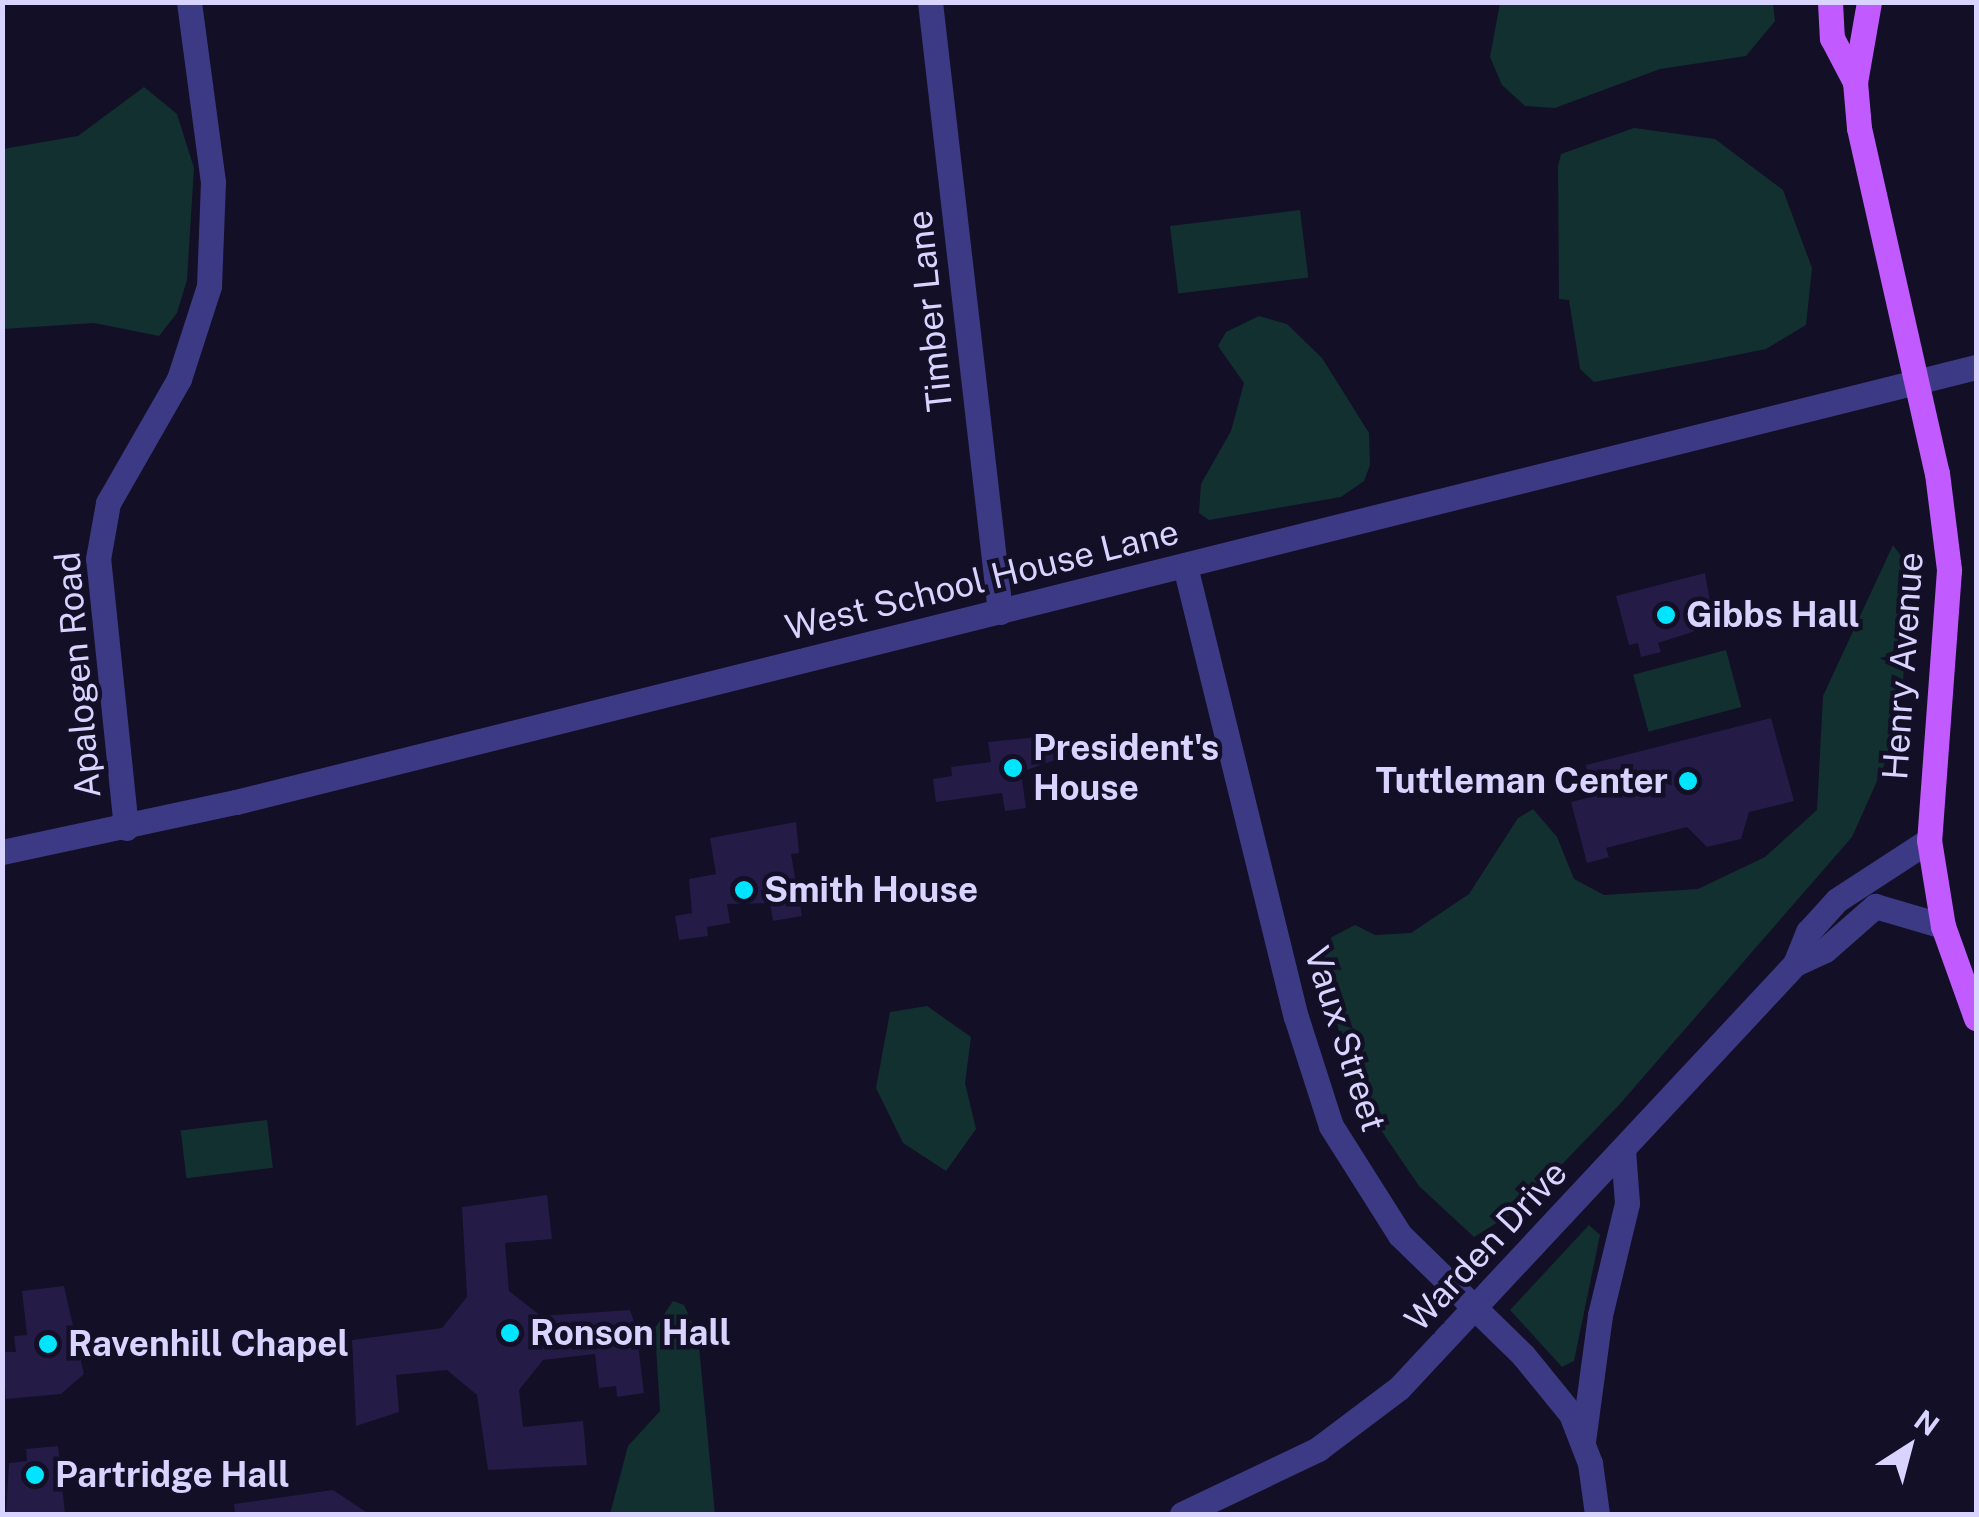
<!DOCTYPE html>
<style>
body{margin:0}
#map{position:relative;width:1979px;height:1517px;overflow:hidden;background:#130f26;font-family:"Public Sans",sans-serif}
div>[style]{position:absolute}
.green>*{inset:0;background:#12302f;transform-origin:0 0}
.building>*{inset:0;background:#241b47}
.minor>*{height:25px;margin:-12.5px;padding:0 12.5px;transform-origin:12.5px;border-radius:12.5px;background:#3d3a85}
.primary>*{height:25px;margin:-12.5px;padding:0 12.5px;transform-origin:12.5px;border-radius:12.5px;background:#c25bff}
.dots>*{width:28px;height:28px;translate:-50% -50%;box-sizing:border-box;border:5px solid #130f26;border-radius:50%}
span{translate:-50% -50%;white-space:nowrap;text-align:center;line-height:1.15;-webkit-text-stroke:9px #130f26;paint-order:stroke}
.street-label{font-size:35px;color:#d9d4ff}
.poi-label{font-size:35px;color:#d9d4ff;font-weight:700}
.left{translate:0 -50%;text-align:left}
.right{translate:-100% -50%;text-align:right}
.frame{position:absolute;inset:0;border:5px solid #d9d4ff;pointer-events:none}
.north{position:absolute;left:1859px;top:1397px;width:100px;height:100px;-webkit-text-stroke:8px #130f26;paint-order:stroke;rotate:36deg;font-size:28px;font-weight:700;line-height:40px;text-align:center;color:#d9d4ff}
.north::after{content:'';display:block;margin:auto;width:35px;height:45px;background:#d9d4ff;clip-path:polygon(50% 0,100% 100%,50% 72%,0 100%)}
</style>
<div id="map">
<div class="green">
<i style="clip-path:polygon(1500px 3px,1773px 3px,1775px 21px,1746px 56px,1660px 69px,1555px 108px,1525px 106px,1502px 85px,1490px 57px)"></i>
<i style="clip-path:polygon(144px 87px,177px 114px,194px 168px,187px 280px,177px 313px,159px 336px,94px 323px,3px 329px,3px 149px,78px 136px)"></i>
<i style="clip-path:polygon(1634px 128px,1715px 139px,1783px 190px,1812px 268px,1806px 325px,1766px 349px,1711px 360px,1594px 382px,1580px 369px,1569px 300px,1559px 299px,1558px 166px,1561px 154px)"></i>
<i style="left:1300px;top:210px;width:68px;height:131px;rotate:83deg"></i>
<i style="clip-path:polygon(1259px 316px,1287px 324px,1322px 358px,1369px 433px,1370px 465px,1364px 481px,1341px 497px,1209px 520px,1199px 513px,1201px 484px,1231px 431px,1244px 383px,1218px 346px,1226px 332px)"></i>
<i style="clip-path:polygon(1893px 545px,1909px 567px,1903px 683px,1886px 761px,1852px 837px,1619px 1105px,1519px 1209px,1474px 1237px,1419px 1186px,1353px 1089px,1323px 966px,1326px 940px,1355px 925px,1375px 935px,1411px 933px,1469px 894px,1518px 818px,1533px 809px,1557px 837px,1574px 879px,1604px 895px,1698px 889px,1765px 857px,1817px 810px,1823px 696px)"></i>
<i style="left:1726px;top:650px;width:59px;height:96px;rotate:75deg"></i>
<i style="clip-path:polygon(927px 1006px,971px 1037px,965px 1083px,976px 1129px,946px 1171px,903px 1143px,876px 1088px,890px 1012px)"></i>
<i style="left:267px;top:1120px;width:48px;height:87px;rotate:83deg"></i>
<i style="clip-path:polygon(1589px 1225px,1600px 1235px,1574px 1361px,1562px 1367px,1510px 1310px)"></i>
<i style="clip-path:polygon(673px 1301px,684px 1305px,698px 1336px,715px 1514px,610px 1514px,628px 1446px,660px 1411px,655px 1328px)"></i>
</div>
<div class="building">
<i style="clip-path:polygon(1705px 573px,1714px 625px,1658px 643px,1661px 652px,1641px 657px,1638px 643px,1629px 645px,1616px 596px)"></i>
<i style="clip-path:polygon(1771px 718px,1794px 801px,1749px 812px,1741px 839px,1707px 847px,1687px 827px,1606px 848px,1609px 857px,1587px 863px,1571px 802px,1591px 797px,1586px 765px)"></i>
<i style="clip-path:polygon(1058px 735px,1061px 758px,1021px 772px,1026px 808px,1005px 811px,1002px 793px,936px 802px,933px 779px,952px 776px,951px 767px,991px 762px,988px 742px)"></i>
<i style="clip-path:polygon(796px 822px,799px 853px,791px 854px,802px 916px,773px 921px,770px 903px,727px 904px,730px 923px,707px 927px,708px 936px,679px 940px,675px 916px,692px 913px,689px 879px,716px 874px,710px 838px)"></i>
<i style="clip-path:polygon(547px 1195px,552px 1239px,505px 1243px,509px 1291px,541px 1316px,630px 1310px,636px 1328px,644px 1393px,617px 1397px,616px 1386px,599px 1388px,595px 1354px,543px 1360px,519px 1390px,523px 1427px,583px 1421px,587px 1465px,488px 1470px,477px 1395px,447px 1370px,396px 1375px,399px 1412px,356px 1426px,352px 1340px,442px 1328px,467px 1297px,462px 1207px)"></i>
<i style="clip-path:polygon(64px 1286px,84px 1374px,61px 1394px,6px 1399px,2px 1352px,16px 1352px,14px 1336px,27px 1335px,22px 1291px)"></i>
<i style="clip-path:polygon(58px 1446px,65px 1514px,6px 1514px,9px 1463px,27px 1461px,26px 1449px)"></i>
<i style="clip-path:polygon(333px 1490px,369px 1514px,235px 1514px,234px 1504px)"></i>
</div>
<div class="minor">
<i style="left:930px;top:2px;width:614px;rotate:83.45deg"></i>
<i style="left:1185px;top:566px;width:464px;rotate:76.2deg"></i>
<i style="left:1296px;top:1017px;width:114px;rotate:72.2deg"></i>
<i style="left:1331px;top:1126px;width:129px;rotate:57.7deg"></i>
<i style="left:1400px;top:1235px;width:172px;rotate:44.3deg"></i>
<i style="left:1523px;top:1355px;width:76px;rotate:50.9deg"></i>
<i style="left:1571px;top:1414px;width:53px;rotate:68.8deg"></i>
<i style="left:1590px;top:1463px;width:51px;rotate:82.2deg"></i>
<i style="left:126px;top:828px;width:270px;rotate:-95.9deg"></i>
<i style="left:98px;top:559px;width:57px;rotate:-79.9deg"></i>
<i style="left:108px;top:503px;width:143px;rotate:-60.2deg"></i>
<i style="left:179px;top:379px;width:98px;rotate:-72.1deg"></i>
<i style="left:209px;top:286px;width:104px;rotate:-87.8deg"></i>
<i style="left:213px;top:182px;width:182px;rotate:-97.6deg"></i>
<i style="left:2px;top:852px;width:239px;rotate:-12.1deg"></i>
<i style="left:236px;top:802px;width:1794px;rotate:-14.04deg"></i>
<i style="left:1795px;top:964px;width:33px;rotate:-25deg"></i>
<i style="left:1825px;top:950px;width:67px;rotate:-41.3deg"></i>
<i style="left:1875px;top:906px;width:71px;rotate:16.4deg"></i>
<i style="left:1583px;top:1441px;width:127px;rotate:-82.3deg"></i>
<i style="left:1600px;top:1315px;width:115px;rotate:-76.4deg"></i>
<i style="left:1627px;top:1203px;width:53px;rotate:-94.3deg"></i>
<i style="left:1182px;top:1514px;width:151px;rotate:-25.5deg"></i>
<i style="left:1318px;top:1449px;width:101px;rotate:-37deg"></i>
<i style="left:1399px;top:1388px;width:580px;rotate:-46.96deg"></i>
<i style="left:1795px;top:964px;width:35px;rotate:-68deg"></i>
<i style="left:1808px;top:932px;width:43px;rotate:-47.8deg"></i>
<i style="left:1837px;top:900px;width:110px;rotate:-33.1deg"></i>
</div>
<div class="primary">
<i style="left:1830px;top:2px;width:36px;rotate:87deg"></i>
<i style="left:1832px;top:38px;width:50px;rotate:62.4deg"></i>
<i style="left:1869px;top:2px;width:81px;rotate:99.9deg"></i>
<i style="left:1855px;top:82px;width:46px;rotate:85deg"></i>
<i style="left:1859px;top:128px;width:354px;rotate:77.3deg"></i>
<i style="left:1937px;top:473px;width:98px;rotate:82.9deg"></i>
<i style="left:1949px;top:570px;width:271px;rotate:94.2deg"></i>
<i style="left:1929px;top:840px;width:87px;rotate:80.8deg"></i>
<i style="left:1943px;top:926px;width:98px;rotate:70.3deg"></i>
</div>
<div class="dots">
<i style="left:1666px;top:615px;background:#00e5ff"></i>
<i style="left:1013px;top:768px;background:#00e5ff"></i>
<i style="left:1688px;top:781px;background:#00e5ff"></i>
<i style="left:744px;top:890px;background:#00e5ff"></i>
<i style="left:510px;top:1333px;background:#00e5ff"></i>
<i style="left:48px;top:1344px;background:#00e5ff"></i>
<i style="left:35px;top:1475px;background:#00e5ff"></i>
</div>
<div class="street-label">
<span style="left:930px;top:311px;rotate:-96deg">Timber Lane</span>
<span style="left:982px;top:580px;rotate:-14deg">West School House Lane</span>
<span style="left:1903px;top:666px;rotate:-86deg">Henry Avenue</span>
<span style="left:78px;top:675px;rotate:-95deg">Apalogen Road</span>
<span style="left:1345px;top:1039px;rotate:72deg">Vaux Street</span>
<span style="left:1486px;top:1246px;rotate:-47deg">Warden Drive</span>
</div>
<div class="poi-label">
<span class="left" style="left:1686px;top:615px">Gibbs Hall</span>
<span class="left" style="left:1033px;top:768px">President's<br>House</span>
<span class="right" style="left:1668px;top:781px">Tuttleman Center</span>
<span class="left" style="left:764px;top:890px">Smith House</span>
<span class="left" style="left:530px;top:1333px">Ronson Hall</span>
<span class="left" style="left:68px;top:1344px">Ravenhill Chapel</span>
<span class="left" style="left:55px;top:1475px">Partridge Hall</span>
</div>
<div class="frame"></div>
<div class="north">N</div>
</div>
